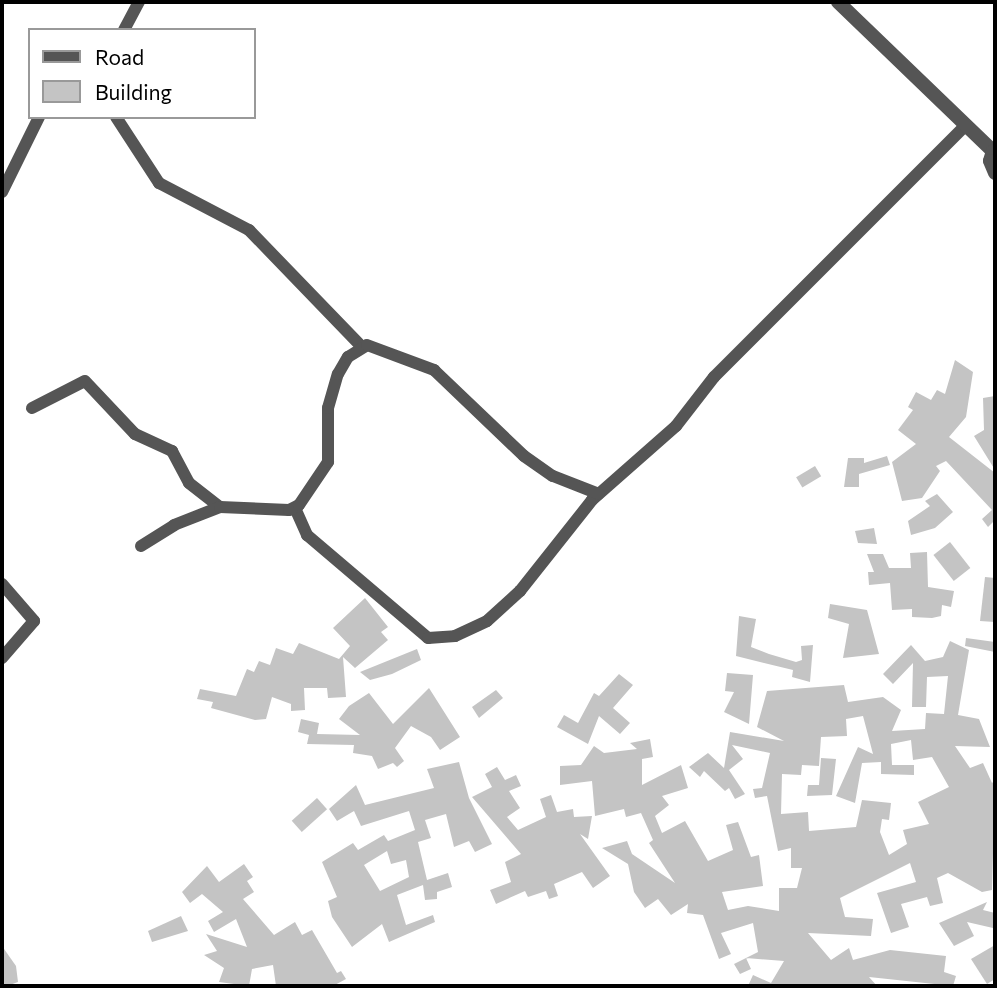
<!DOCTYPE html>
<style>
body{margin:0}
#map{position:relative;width:997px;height:988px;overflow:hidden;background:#fff;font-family:Commissioner,sans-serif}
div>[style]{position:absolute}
.building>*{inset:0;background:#c4c4c4;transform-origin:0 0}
.minor>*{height:12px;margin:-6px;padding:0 6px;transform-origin:6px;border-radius:6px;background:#555}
.tertiary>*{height:14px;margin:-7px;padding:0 7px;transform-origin:7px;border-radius:7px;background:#555}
span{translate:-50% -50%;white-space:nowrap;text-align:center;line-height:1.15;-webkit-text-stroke:5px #fff;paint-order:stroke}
.frame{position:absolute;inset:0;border:4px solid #000;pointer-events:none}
.legend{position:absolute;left:28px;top:28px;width:228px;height:91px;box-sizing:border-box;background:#fff;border:2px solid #999;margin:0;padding:9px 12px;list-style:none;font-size:21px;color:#000}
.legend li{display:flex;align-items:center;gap:14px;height:35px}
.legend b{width:35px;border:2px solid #999}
</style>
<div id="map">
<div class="building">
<i style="clip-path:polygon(955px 360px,973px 372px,966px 417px,949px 437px,995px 473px,995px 520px,988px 527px,982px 519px,992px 510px,946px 461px,936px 466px,940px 471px,922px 498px,902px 501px,892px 462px,916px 444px,898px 430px,913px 410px,908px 407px,916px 392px,931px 400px,937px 390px,945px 394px)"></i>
<i style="clip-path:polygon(995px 396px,995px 470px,974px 436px,984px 430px,983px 398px)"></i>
<i style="clip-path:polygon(887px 456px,890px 465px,859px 474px,859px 487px,844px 487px,848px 458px,864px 458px,864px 463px)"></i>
<i style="left:815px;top:466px;width:12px;height:22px;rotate:59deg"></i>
<i style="clip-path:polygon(937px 494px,953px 512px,935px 528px,911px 535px,908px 521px,930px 506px,925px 501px)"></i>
<i style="clip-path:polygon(874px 528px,877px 544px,858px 543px,855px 531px)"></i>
<i style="left:950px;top:542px;width:33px;height:21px;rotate:52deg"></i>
<i style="clip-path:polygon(927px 552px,928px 587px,954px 591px,951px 607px,942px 605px,941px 616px,932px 618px,912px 617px,912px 609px,892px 610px,890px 583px,869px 585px,868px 572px,874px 572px,867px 554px,883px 554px,889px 568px,911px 568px,910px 553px)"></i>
<i style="clip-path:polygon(985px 577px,995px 578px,995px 622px,980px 621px)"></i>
<i style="clip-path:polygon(365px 598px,388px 627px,381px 632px,388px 640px,355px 668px,343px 657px,346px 697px,328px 698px,327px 688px,304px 688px,305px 710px,291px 711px,291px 704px,272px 697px,266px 719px,255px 720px,211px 708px,213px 702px,197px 699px,200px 689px,236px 696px,247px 669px,254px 672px,259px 661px,270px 665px,276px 648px,293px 654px,299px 643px,339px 659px,350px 646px,333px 628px)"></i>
<i style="clip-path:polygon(830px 604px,867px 610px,879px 654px,843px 658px,849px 624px,828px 618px)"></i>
<i style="clip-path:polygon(739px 616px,756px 619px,751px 647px,769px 654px,796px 662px,802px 660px,801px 646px,813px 645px,810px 682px,792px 677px,793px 670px,736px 656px)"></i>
<i style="clip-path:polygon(966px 638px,995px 642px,995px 652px,965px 646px)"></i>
<i style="clip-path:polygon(evenodd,950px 641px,969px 650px,958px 715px,979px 719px,990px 747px,955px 746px,970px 768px,983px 763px,992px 783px,995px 780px,992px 890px,982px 892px,948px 873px,937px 878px,943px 903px,930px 906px,927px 897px,901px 904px,909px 927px,891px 933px,877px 893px,916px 882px,910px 863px,840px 898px,845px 917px,873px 919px,871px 936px,808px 933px,831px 960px,849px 948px,853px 960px,890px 950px,946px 956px,944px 972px,956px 976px,953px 986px,869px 977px,877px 986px,748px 986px,753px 975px,771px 983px,784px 961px,746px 958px,751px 969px,740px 974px,734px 964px,758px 952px,753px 923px,721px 933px,731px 954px,719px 959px,703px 915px,687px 913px,688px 904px,671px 915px,658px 899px,645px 908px,634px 892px,628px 864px,602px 848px,627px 841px,632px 854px,675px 883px,649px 843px,653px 840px,641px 813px,626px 817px,624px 809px,595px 816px,592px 781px,560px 785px,560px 766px,581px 765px,594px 746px,604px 753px,637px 749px,630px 743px,650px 739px,653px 757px,642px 759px,642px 785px,681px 765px,688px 788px,662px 796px,669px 805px,655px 816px,662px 833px,685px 821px,708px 861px,733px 850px,726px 825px,738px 822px,751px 857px,759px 855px,763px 886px,722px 892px,728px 910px,748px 906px,779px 911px,779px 888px,797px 888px,802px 868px,791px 868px,791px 848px,778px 851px,767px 796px,755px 798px,753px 789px,762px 788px,770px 753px,732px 745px,743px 759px,729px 770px,745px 794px,735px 799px,729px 788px,725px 791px,704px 771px,700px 777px,689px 767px,708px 753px,724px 768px,730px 732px,784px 741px,757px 727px,767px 691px,844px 685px,848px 702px,883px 697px,901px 710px,892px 731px,925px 729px,926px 713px,944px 714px,948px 676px,927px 677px,926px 707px,912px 707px,913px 663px,893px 684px,883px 674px,911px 645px,925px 661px,943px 657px,950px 641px,863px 716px,873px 754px,858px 747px,836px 796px,855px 803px,862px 763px,881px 762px,881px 774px,914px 775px,914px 765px,892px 765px,891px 744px,911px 740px,913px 760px,932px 757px,949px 787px,918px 802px,929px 824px,903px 830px,907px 844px,889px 855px,880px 832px,882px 819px,889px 820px,891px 803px,862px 800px,856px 827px,809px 831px,808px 812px,781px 814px,782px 774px,801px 775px,802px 765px,819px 766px,821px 737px,847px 736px,846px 719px,863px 716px)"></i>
<i style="clip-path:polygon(417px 649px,421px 660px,392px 674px,370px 680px,360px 672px)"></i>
<i style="clip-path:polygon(727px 673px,753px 675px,749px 724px,724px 712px,734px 692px,725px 691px)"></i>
<i style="clip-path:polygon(619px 674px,633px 685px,613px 708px,630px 723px,620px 734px,599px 716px,588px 744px,557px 727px,564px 715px,578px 723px,594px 693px,599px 696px)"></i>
<i style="clip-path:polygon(429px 688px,460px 737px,440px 750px,431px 737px,411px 726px,395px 748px,404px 761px,397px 767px,393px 763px,378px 769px,372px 756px,353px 753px,354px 745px,307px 744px,309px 735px,298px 732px,301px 719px,319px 723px,317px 734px,360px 735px,339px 719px,349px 706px,369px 693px,393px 724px)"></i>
<i style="clip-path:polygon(496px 690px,503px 698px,479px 718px,472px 707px)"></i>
<i style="clip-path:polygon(821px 758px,836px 759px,832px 795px,807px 796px,808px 785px,819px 785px)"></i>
<i style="clip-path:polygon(evenodd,459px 762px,469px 798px,492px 844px,475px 852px,469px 841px,454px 847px,446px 814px,425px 820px,431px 838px,418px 842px,427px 880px,448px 873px,452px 887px,437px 892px,437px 899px,425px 900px,423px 885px,397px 895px,406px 925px,433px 915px,435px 922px,389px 942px,382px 924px,352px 947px,332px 917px,328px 901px,337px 897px,322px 862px,353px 843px,358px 850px,384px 835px,388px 841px,415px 830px,409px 811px,361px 826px,354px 811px,337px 821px,329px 809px,356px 785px,365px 805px,434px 788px,427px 769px,459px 762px,387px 851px,391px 864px,406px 860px,409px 877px,380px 891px,364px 865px,387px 851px)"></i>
<i style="clip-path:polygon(497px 767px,505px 780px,516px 775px,521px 786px,509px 791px,520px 808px,507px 817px,518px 830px,546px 817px,540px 799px,551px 795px,557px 812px,573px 809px,574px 817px,592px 816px,588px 839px,580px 834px,610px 876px,593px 888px,582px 872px,554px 884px,558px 896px,549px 899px,546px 891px,528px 897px,525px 891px,496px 904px,490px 890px,511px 882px,505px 862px,521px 854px,472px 797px,492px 787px,485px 774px)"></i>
<i style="left:317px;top:798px;width:15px;height:34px;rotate:48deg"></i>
<i style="clip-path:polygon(244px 864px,253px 877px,247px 881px,254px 892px,243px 899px,274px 935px,295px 922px,302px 935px,312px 930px,337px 973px,341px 971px,346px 979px,333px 986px,276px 986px,273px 965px,252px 969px,249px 986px,219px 982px,224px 968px,204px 955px,217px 951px,206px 934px,247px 947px,236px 919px,214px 932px,208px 921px,223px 912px,202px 894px,190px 903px,182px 892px,207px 866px,219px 882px)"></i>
<i style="clip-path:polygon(987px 902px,983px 910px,995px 913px,993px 928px,967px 922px,974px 936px,954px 946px,939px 923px)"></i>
<i style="clip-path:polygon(181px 916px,188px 931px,152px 942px,148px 931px)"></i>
<i style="clip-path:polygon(995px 945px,995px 979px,987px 984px,971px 959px)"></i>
<i style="clip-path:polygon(2px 946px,16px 966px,18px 982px,7px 986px,2px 982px)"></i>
</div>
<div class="minor">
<i style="left:124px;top:30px;width:32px;rotate:-62deg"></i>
<i style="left:116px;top:117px;width:79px;rotate:56.9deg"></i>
<i style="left:159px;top:183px;width:102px;rotate:27.6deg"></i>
<i style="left:249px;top:230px;width:163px;rotate:46deg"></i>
<i style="left:2px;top:192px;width:84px;rotate:-63.7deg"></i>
<i style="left:32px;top:408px;width:59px;rotate:-27deg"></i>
<i style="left:85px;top:381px;width:73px;rotate:46.7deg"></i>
<i style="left:135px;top:434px;width:41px;rotate:24.7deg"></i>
<i style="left:172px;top:451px;width:36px;rotate:62deg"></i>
<i style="left:189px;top:483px;width:39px;rotate:38deg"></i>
<i style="left:295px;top:508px;width:30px;rotate:66deg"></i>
<i style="left:307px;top:535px;width:159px;rotate:40.4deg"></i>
<i style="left:428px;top:638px;width:27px;rotate:-4deg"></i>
<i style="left:455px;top:636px;width:35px;rotate:-25deg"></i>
<i style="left:487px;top:621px;width:45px;rotate:-42.3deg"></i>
<i style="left:520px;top:591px;width:116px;rotate:-51.6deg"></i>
<i style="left:592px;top:500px;width:112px;rotate:-41.4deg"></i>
<i style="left:676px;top:426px;width:62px;rotate:-52.2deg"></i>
<i style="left:714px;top:377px;width:356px;rotate:-45deg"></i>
<i style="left:141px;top:546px;width:39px;rotate:-32deg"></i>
<i style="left:174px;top:525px;width:49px;rotate:-21.4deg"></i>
<i style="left:220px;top:507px;width:69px;rotate:2.5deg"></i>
<i style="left:289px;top:510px;width:11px;rotate:-27deg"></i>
<i style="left:299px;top:505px;width:52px;rotate:-56deg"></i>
<i style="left:328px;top:462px;width:54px;rotate:-90deg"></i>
<i style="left:328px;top:408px;width:35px;rotate:-74deg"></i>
<i style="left:338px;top:374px;width:20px;rotate:-60deg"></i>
<i style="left:348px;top:357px;width:22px;rotate:-32deg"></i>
<i style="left:367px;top:345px;width:72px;rotate:20.5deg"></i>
<i style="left:434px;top:370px;width:124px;rotate:43.7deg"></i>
<i style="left:524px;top:456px;width:35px;rotate:35deg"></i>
<i style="left:553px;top:476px;width:49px;rotate:21.4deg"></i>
<i style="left:2px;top:584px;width:49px;rotate:49.1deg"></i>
<i style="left:34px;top:621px;width:49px;rotate:130.9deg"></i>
</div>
<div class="tertiary">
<i style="left:838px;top:2px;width:215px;rotate:43.9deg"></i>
<i style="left:993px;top:151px;width:10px;rotate:107deg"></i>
<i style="left:990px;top:161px;width:13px;rotate:67deg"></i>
</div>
<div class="frame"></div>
<ul class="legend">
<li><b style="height:9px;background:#555"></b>Road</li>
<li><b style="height:19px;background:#c4c4c4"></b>Building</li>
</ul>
</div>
